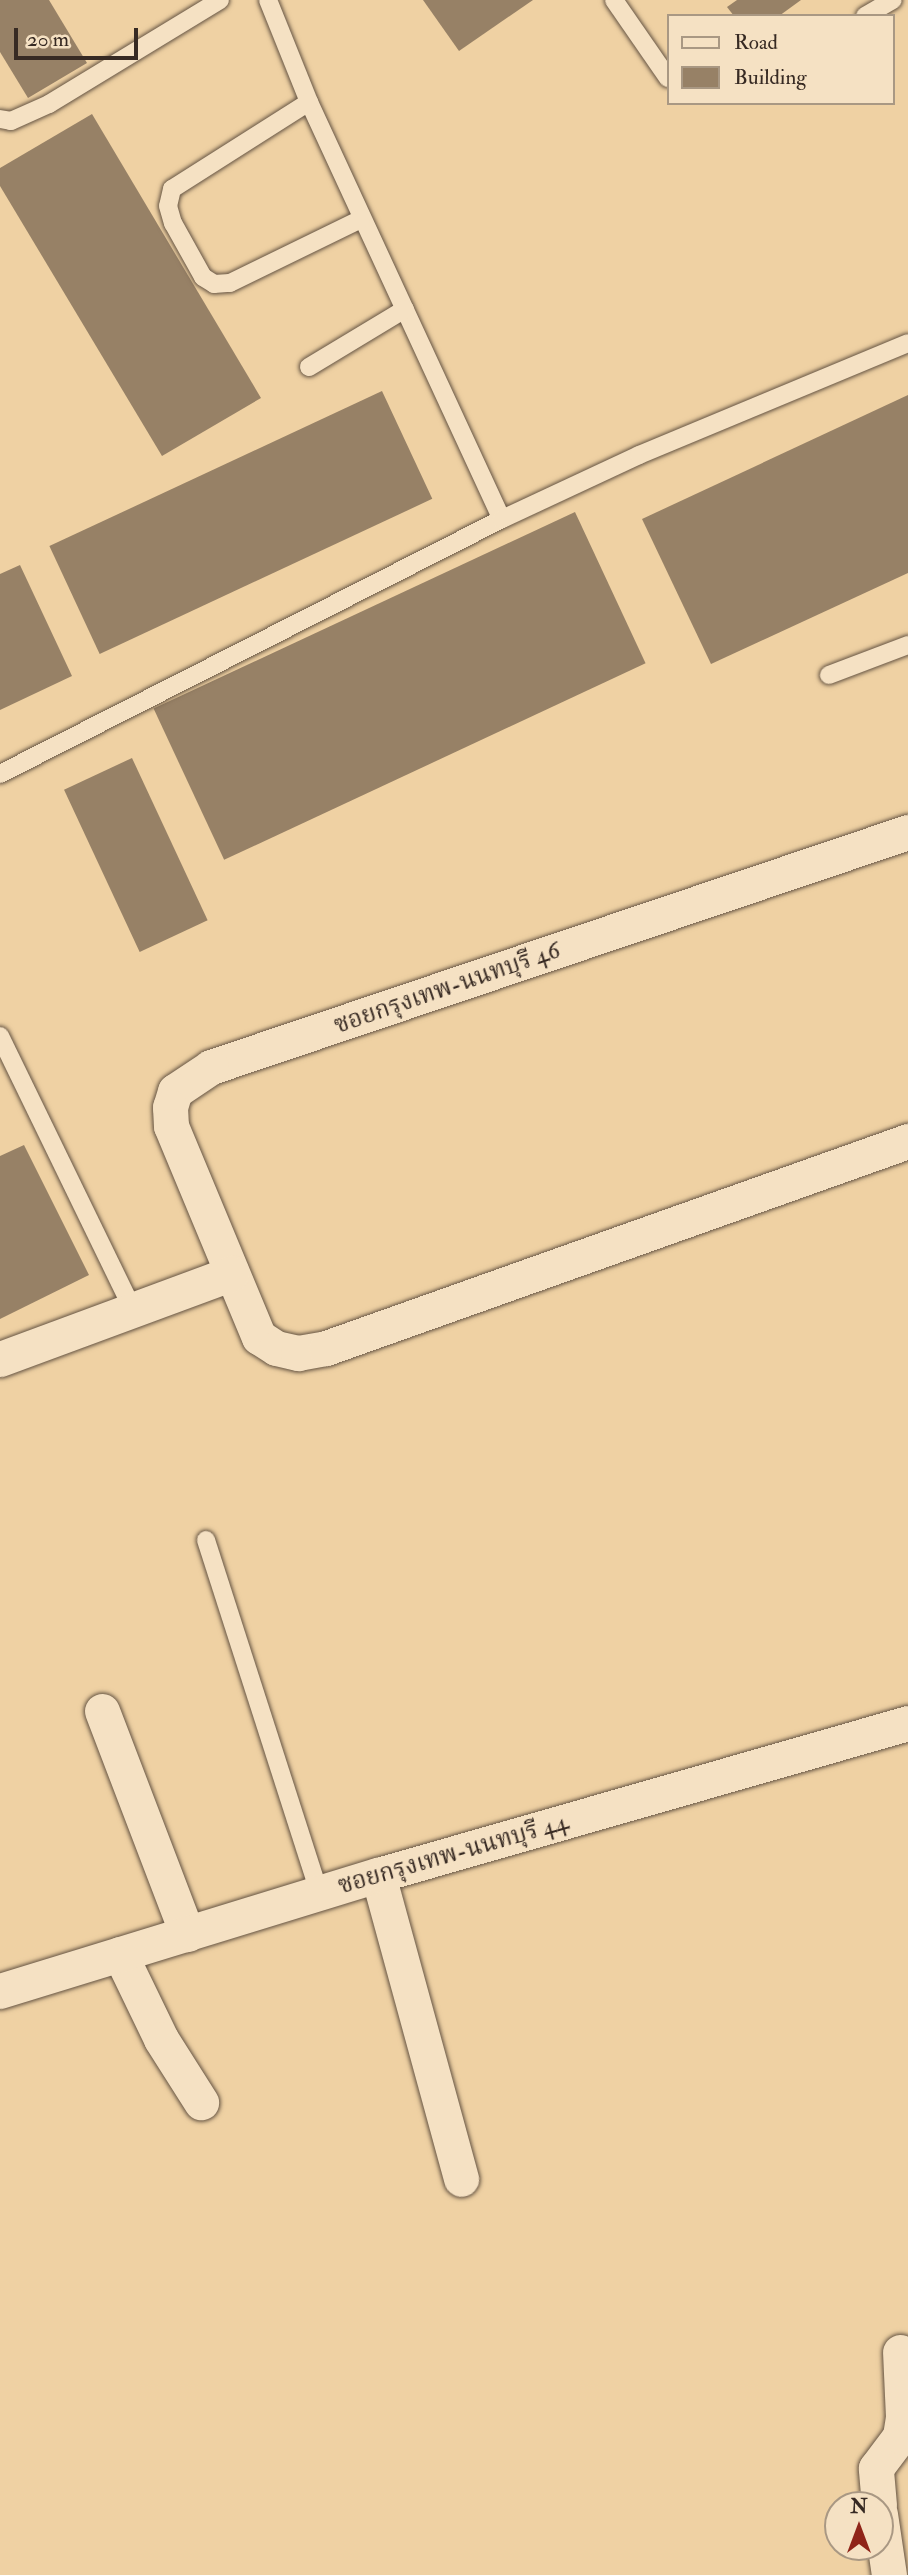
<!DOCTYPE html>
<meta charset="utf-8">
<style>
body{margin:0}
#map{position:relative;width:908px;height:2575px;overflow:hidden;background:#efd1a3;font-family:"IM FELL Double Pica","Noto Serif Thai",serif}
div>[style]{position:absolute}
.building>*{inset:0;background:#978166;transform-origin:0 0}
.roads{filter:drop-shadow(0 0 2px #655443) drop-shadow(0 0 2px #655443)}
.service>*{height:18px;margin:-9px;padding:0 9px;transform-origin:9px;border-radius:9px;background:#f5e1c3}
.minor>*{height:35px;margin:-17.5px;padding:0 17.5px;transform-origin:17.5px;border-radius:17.5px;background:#f5e1c3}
span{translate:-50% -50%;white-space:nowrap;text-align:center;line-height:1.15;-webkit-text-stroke:6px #f5e1c3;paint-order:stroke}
.street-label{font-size:24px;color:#372a23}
.legend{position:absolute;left:667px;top:14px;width:228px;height:91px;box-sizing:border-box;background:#f5e1c3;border:2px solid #a99883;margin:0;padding:9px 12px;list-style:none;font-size:21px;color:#372a23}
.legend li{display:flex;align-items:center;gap:14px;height:35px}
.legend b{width:35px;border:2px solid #a99883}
.north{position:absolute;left:824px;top:2491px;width:70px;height:70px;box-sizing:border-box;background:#f5e1c3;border:2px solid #a99883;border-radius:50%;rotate:0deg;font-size:19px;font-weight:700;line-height:28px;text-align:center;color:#372a23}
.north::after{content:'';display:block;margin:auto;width:24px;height:32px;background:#8f2418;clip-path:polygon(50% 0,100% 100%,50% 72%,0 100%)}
.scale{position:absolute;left:14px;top:28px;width:124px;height:32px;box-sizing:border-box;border:4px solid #372a23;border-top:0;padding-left:9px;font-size:21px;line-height:24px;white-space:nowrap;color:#372a23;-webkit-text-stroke:5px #f5e1c3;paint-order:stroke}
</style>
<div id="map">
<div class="building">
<i style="clip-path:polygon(0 0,49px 0,87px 63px,28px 98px,0 52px)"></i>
<i style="clip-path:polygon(423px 0,533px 0,459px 51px)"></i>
<i style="clip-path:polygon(737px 0,801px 0,779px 16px,734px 16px,727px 7px)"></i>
<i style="clip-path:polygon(92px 114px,261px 398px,162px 456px,0 186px,0 168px)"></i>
<i style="left:382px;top:391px;width:119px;height:367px;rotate:65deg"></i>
<i style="clip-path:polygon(908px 395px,908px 573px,711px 664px,642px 519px)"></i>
<i style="left:575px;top:512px;width:167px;height:465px;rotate:65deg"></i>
<i style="clip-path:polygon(20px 565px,72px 676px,0 710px,0 574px)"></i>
<i style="left:132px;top:758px;width:179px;height:75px;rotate:65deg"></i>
<i style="clip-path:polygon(24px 1145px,89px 1275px,0 1319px,0 1156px)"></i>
</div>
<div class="roads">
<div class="service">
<i style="left:268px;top:0;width:110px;rotate:68.1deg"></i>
<i style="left:309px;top:102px;width:459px;rotate:65.2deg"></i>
<i style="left:614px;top:0;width:95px;rotate:55.3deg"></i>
<i style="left:865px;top:16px;width:32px;rotate:-30deg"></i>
<i style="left:309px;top:102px;width:162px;rotate:147.6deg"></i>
<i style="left:172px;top:189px;width:17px;rotate:103deg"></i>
<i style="left:168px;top:206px;width:18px;rotate:74deg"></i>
<i style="left:173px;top:223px;width:62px;rotate:60.9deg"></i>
<i style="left:203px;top:277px;width:13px;rotate:32deg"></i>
<i style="left:214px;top:284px;width:16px;rotate:-4deg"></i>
<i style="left:230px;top:283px;width:146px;rotate:-26deg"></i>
<i style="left:0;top:119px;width:11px;rotate:10deg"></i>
<i style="left:11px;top:121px;width:42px;rotate:-24.1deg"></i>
<i style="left:49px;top:104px;width:200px;rotate:-31.3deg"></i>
<i style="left:309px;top:367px;width:112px;rotate:-31.1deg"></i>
<i style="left:829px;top:675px;width:85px;rotate:-20.8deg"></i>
<i style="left:0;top:774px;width:563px;rotate:-26.93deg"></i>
<i style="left:502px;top:519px;width:151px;rotate:-25deg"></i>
<i style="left:639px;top:455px;width:291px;rotate:-22.6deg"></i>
<i style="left:0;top:1036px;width:302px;rotate:64.1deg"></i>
<i style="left:206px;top:1540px;width:371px;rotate:72.2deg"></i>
</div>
<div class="minor">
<i style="left:908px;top:832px;width:736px;rotate:161.37deg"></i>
<i style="left:211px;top:1067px;width:43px;rotate:146.3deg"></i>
<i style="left:175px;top:1091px;width:17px;rotate:107deg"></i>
<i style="left:170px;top:1107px;width:19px;rotate:87deg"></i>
<i style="left:171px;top:1126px;width:229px;rotate:67.4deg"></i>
<i style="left:259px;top:1337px;width:20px;rotate:33deg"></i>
<i style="left:276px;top:1348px;width:23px;rotate:13deg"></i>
<i style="left:298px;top:1353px;width:28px;rotate:-10deg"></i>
<i style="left:326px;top:1348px;width:618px;rotate:-19.58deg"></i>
<i style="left:0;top:1359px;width:247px;rotate:-20.3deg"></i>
<i style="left:102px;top:1711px;width:239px;rotate:69.1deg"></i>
<i style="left:378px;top:1875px;width:315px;rotate:74.7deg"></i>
<i style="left:120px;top:1954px;width:94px;rotate:64.2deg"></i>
<i style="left:161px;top:2039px;width:75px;rotate:57.6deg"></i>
<i style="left:0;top:1991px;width:395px;rotate:-17.1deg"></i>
<i style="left:378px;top:1875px;width:551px;rotate:-16deg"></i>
<i style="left:879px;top:2505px;width:37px;rotate:-95deg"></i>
<i style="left:876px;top:2468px;width:40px;rotate:-53deg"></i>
<i style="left:900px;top:2436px;width:19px;rotate:-81deg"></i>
<i style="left:903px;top:2417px;width:65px;rotate:-92.6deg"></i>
<i style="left:880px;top:2514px;width:62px;rotate:81.6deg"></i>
</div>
</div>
<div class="street-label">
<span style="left:447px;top:988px;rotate:-19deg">ซอยกรุงเทพ-นนทบุรี 46</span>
<span style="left:453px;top:1854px;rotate:-16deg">ซอยกรุงเทพ-นนทบุรี 44</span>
</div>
<ul class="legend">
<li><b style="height:9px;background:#f5e1c3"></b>Road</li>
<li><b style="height:19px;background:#978166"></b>Building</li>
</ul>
<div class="north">N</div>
<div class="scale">20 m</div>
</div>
